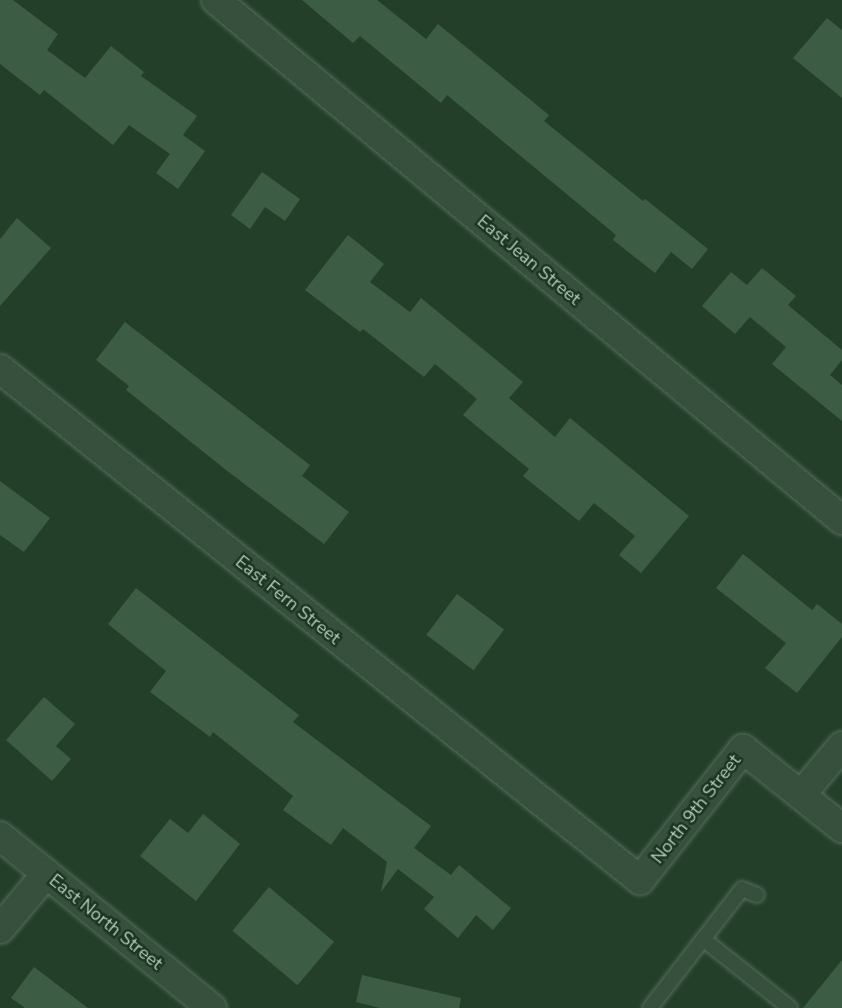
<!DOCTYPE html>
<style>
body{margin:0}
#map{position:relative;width:842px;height:1008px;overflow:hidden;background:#233f2a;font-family:"Nunito Sans",sans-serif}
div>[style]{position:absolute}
.building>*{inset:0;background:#3c5d44;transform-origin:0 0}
.roads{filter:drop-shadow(0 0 2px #556d5b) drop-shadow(0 0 2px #556d5b)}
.service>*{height:14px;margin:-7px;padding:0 7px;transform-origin:7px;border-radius:7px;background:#374f3d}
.minor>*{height:28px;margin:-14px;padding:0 14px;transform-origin:14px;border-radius:14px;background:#374f3d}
span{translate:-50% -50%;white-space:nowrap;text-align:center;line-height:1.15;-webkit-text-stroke:5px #1c3422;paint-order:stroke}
.street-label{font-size:18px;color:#b3caba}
</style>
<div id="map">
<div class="building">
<i style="clip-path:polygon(0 0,13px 0,58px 34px,47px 50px,85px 78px,111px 46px,144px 72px,141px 76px,197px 116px,183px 135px,205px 151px,178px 189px,156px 173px,170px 154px,129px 125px,113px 145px,44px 90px,40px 95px,0 64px)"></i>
<i style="clip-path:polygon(302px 0,377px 0,426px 39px,438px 24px,549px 115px,544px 121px,643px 201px,645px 199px,708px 249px,692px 269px,671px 252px,655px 273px,613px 240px,616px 235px,447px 95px,441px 103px,360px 36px,353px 43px)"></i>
<i style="clip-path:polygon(827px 18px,842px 30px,842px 98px,793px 58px)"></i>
<i style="clip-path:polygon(262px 172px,300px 199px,285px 221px,265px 207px,250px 229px,231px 215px)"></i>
<i style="clip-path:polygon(17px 218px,51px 248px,0 306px,0 239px)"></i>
<i style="clip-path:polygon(348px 235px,384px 264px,370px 282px,410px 312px,421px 298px,523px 382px,509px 398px,555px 437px,570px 418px,689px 516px,641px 573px,619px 555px,635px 536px,594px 503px,579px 521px,523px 476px,529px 469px,463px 415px,477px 399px,435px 364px,424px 377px,363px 329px,360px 332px,305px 290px)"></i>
<i style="clip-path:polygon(762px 268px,796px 296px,788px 305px,842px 350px,842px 360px,830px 375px,842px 385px,842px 421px,772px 364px,786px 347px,750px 317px,735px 334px,702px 306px,731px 272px,747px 285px)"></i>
<i style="clip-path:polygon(125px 322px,310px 465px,302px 476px,349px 512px,324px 544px,226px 470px,126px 390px,129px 386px,96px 360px)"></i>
<i style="clip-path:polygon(0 481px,50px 518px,24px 552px,0 535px)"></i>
<i style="clip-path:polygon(743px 554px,812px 610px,817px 604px,842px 624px,842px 637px,797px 693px,765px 668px,786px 643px,716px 588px)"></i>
<i style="clip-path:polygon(136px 588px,299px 715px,293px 722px,431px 826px,414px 848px,451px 875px,459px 865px,511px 908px,493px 930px,476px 915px,458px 938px,424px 909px,434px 897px,398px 869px,381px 892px,387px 862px,343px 828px,331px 845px,283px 810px,293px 796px,213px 732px,210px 737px,150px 692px,166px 671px,108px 624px)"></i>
<i style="left:457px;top:594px;width:59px;height:51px;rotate:37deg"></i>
<i style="clip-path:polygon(44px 697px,75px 724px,56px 746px,71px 759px,52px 781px,6px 740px)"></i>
<i style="clip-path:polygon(203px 814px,240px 844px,196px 901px,140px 856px,170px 819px,188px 833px)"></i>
<i style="left:269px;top:887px;width:85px;height:57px;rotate:40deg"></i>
<i style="clip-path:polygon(842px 960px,842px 1008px,803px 1008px)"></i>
<i style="clip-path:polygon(34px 967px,88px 1008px,25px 1008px,11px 998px)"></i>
<i style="clip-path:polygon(362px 975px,461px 998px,459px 1008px,380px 1008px,356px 1002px)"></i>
</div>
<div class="roads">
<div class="service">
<i style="left:703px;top:939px;width:111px;rotate:38.4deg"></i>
<i style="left:650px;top:1008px;width:150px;rotate:-52.3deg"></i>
<i style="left:742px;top:889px;width:16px;rotate:22deg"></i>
</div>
<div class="minor">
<i style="left:216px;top:0;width:814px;rotate:39.72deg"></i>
<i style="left:0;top:369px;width:819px;rotate:38.61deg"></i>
<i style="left:640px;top:880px;width:167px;rotate:-51.8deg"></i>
<i style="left:743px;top:749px;width:127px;rotate:38.6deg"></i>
<i style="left:801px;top:795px;width:64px;rotate:-50.1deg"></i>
<i style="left:0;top:836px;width:273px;rotate:39.1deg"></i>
<i style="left:0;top:929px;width:72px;rotate:-50.1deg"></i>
</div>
</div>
<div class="street-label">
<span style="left:529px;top:260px;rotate:40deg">East Jean Street</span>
<span style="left:288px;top:600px;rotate:39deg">East Fern Street</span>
<span style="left:696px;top:809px;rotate:-52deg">North 9th Street</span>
<span style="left:106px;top:922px;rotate:39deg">East North Street</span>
</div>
</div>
